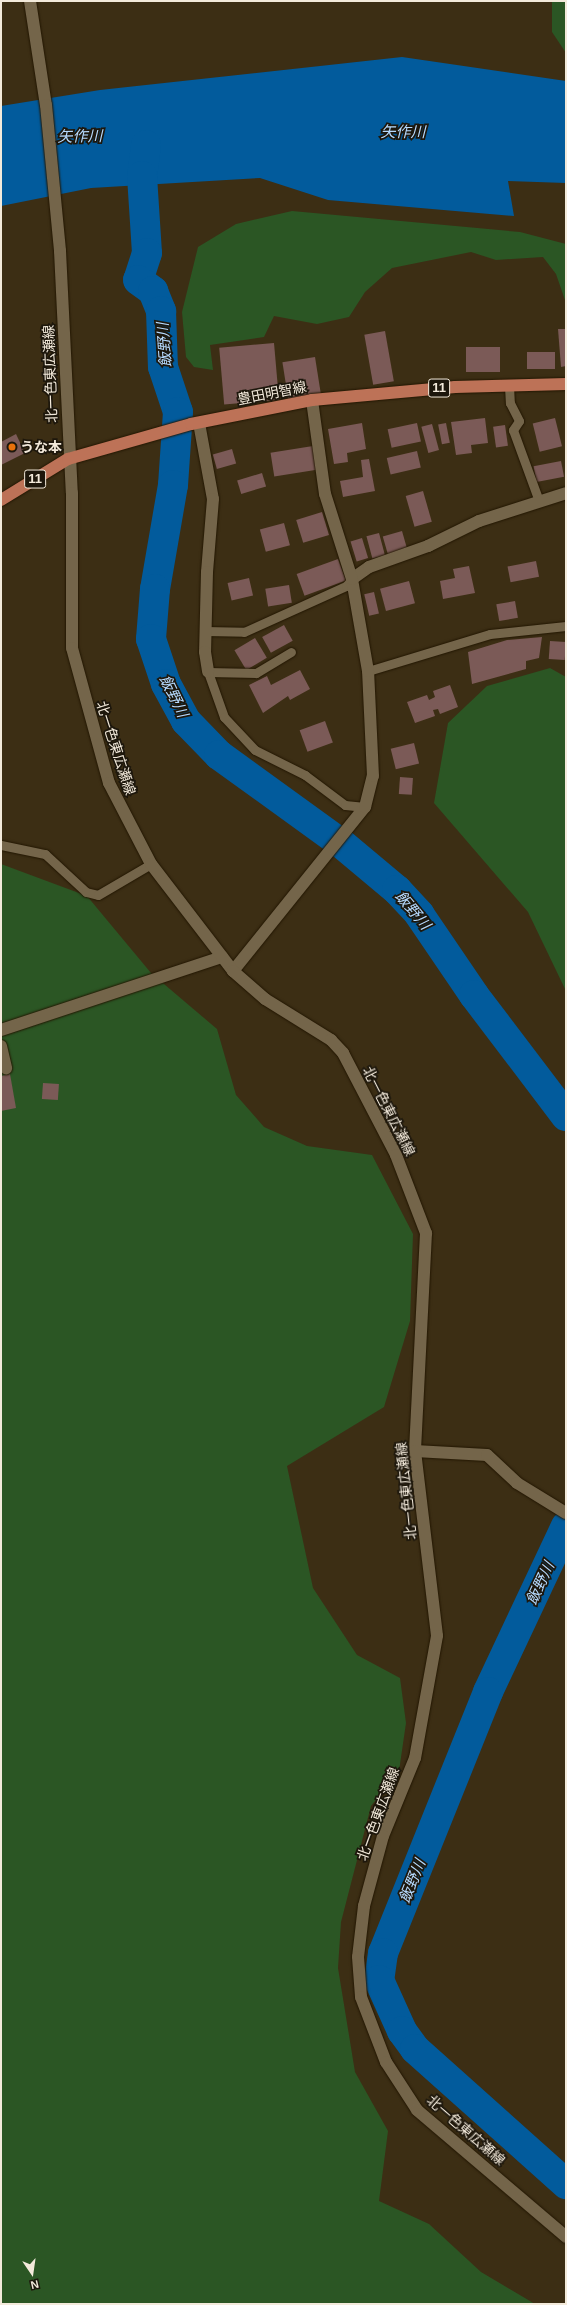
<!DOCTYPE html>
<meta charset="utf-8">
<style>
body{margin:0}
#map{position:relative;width:567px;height:2305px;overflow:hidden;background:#3c2e14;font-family:Helvetica,"Noto Sans JP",sans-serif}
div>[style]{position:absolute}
.green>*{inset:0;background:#2b5624}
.water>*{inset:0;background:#025b9c}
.river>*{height:30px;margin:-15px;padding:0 15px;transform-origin:15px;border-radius:15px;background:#025b9c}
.building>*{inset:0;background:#7b5a57;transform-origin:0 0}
.roads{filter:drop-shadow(0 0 1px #221600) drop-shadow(0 0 1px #221600)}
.service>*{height:9px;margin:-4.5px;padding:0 4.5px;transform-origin:4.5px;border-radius:4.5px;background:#74654a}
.minor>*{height:12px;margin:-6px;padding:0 6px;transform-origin:6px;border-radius:6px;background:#74654a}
.secondary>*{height:12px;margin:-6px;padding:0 6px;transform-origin:6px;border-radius:6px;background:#74654a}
.primary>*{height:12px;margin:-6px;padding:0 6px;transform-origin:6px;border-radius:6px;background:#bd7257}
.dots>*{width:11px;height:11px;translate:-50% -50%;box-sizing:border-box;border:2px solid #1d170c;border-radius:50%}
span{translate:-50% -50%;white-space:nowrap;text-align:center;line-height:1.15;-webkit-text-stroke:3.5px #1d170c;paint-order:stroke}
.shield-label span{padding:1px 3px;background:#1d170c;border:1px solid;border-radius:3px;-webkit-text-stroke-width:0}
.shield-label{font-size:13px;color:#f3eadb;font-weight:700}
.street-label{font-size:14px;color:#f3eadb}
.poi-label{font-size:14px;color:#f3eadb;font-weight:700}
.left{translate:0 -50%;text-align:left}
.water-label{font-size:15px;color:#b6dafe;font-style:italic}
.frame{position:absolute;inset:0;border:2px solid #f3eadb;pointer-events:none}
.north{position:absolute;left:12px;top:2253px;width:40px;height:40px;-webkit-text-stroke:3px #1d170c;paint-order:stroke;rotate:167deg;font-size:11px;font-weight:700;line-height:16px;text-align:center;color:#f3eadb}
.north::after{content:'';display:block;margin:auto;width:14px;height:18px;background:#f3eadb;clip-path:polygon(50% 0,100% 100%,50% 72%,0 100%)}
</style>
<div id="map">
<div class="green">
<i style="clip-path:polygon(552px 1px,566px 1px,566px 53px,552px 32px)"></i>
<i style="clip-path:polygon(292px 211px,520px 232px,566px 244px,566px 303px,556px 274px,543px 257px,496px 260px,471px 252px,392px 268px,365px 292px,349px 317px,317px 324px,274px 316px,264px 337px,210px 345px,213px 370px,194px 367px,186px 357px,182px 312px,198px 247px,236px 224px)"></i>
<i style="clip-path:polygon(550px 668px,566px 677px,566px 991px,528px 912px,434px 803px,448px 723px,487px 686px)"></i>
<i style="clip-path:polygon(1px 864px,87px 896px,151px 973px,217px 1029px,236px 1095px,264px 1127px,307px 1146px,372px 1155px,413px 1234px,410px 1321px,384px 1407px,287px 1466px,313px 1588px,357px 1655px,400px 1678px,406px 1723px,399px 1771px,371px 1806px,341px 1922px,338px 1968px,355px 2072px,388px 2131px,379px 2201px,429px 2224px,481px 2272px,535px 2304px,1px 2304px)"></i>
</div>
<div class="water">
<i style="clip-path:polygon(402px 57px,566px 81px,566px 183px,508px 181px,514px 216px,328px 200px,260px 178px,91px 188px,1px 206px,1px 106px,100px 90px)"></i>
</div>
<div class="river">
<i style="left:146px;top:145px;width:31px;rotate:97deg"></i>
<i style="left:142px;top:176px;width:77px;rotate:86.3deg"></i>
<i style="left:147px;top:253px;width:28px;rotate:108deg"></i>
<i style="left:138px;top:280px;width:19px;rotate:36deg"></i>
<i style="left:153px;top:291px;width:22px;rotate:68deg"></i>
<i style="left:161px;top:311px;width:56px;rotate:88deg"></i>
<i style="left:163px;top:367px;width:47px;rotate:71.6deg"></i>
<i style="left:178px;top:412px;width:73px;rotate:93.9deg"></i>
<i style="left:173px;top:485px;width:106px;rotate:99.8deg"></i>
<i style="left:155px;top:589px;width:50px;rotate:94.6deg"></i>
<i style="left:151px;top:639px;width:47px;rotate:71.6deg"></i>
<i style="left:166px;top:684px;width:42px;rotate:61.6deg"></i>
<i style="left:186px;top:721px;width:47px;rotate:45.9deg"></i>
<i style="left:219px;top:755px;width:152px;rotate:35.9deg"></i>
<i style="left:342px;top:844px;width:72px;rotate:39.9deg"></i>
<i style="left:397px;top:890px;width:33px;rotate:47deg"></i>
<i style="left:419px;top:914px;width:98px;rotate:55.8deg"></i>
<i style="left:474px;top:995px;width:152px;rotate:52.8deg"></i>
<i style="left:566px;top:1526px;width:183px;rotate:115.2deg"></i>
<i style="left:488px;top:1692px;width:281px;rotate:111.9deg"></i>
<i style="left:383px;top:1953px;width:27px;rotate:98deg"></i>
<i style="left:379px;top:1980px;width:56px;rotate:65.7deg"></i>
<i style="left:402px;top:2031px;width:22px;rotate:54deg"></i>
<i style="left:415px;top:2049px;width:203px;rotate:41.8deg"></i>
</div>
<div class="building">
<i style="clip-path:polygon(558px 329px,566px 329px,566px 366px,561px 367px)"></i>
<i style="left:385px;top:331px;width:51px;height:21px;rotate:80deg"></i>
<i style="left:274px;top:343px;width:57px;height:55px;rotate:85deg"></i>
<i style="left:500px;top:347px;width:25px;height:34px;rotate:90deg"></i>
<i style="left:555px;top:352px;width:17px;height:28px;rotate:90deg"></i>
<i style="left:315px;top:357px;width:38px;height:33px;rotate:81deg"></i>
<i style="clip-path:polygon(485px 418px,488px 443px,471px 445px,472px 453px,456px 455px,451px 422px)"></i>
<i style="left:555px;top:418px;width:29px;height:23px;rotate:76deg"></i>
<i style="clip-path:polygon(362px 423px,366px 449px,347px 453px,348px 462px,334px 464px,328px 429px)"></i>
<i style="left:417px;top:423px;width:19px;height:30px;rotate:78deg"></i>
<i style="left:446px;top:423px;width:20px;height:8px;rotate:79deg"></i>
<i style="left:432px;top:424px;width:27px;height:11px;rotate:75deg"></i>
<i style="left:505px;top:425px;width:21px;height:12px;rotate:82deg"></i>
<i style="clip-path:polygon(16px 434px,25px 453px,1px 465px,1px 442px)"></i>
<i style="left:313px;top:446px;width:24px;height:43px;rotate:81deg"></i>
<i style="left:232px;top:449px;width:15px;height:20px;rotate:74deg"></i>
<i style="left:417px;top:451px;width:17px;height:31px;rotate:77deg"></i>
<i style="clip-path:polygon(369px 459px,375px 491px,343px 497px,340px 481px,363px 477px,361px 460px)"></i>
<i style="left:561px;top:461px;width:16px;height:28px;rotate:79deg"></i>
<i style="left:262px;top:473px;width:14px;height:26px;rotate:73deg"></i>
<i style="left:423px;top:491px;width:32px;height:18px;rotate:74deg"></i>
<i style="left:322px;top:512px;width:24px;height:27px;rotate:73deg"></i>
<i style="left:284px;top:523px;width:23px;height:25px;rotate:75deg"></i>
<i style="left:402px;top:531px;width:19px;height:20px;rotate:74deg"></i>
<i style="left:379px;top:533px;width:23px;height:13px;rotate:75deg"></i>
<i style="left:362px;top:538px;width:21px;height:12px;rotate:73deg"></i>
<i style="left:338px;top:559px;width:23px;height:44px;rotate:70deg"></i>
<i style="left:536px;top:561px;width:16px;height:29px;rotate:79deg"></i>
<i style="clip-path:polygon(469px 566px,475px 593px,443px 599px,440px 581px,455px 578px,453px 569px)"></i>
<i style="left:249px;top:578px;width:18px;height:22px;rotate:77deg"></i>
<i style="left:409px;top:581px;width:23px;height:30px;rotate:75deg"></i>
<i style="left:289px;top:585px;width:18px;height:24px;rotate:81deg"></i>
<i style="left:374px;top:592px;width:22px;height:10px;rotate:77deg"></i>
<i style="left:515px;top:601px;width:17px;height:19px;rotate:80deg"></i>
<i style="left:284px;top:625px;width:18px;height:25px;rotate:61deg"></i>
<i style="clip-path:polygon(542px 637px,539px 658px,526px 661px,526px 669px,472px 684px,468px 652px,507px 640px)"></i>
<i style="left:255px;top:638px;width:23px;height:24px;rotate:59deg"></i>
<i style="left:550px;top:641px;width:16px;height:18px;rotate:4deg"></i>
<i style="clip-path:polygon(300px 670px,310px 689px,290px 700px,288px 696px,263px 713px,249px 685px,267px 676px,271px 685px)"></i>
<i style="clip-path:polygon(450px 685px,458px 707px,440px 714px,438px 709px,433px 710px,435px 716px,415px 723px,407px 702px,427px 695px,429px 700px,435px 697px,433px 691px)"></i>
<i style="left:325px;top:721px;width:23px;height:27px;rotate:70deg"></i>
<i style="left:414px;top:743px;width:21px;height:24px;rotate:76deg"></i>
<i style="left:400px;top:777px;width:13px;height:17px;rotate:4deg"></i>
<i style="clip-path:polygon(10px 1074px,16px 1108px,1px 1111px,1px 1076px)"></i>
<i style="left:43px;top:1083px;width:16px;height:16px;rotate:4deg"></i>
</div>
<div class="roads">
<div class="service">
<i style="left:509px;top:386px;width:17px;rotate:87deg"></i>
<i style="left:510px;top:403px;width:20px;rotate:63deg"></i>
<i style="left:519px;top:421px;width:11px;rotate:124deg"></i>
<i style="left:513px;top:430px;width:76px;rotate:69.9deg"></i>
<i style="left:205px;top:631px;width:39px;rotate:1deg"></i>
<i style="left:244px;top:632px;width:112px;rotate:-24.3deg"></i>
<i style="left:346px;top:586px;width:9px;rotate:-49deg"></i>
<i style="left:291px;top:652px;width:41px;rotate:149deg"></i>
<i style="left:256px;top:673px;width:48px;rotate:-178.8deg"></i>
<i style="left:208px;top:672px;width:48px;rotate:70.4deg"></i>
<i style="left:224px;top:717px;width:45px;rotate:46.8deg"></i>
<i style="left:255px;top:750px;width:56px;rotate:26.6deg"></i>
<i style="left:305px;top:775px;width:50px;rotate:36.9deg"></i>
<i style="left:345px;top:805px;width:20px;rotate:6deg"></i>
<i style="left:368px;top:671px;width:127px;rotate:-16.9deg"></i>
<i style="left:490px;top:634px;width:76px;rotate:-6deg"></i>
<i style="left:1px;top:845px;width:45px;rotate:11.6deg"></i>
<i style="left:45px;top:854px;width:56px;rotate:42.8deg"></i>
<i style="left:86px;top:892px;width:12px;rotate:14deg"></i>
<i style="left:98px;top:895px;width:61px;rotate:-30.3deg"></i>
</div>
<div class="minor">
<i style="left:199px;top:423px;width:77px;rotate:79.6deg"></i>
<i style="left:213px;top:499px;width:73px;rotate:94.7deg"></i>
<i style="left:207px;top:572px;width:80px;rotate:91.4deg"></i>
<i style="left:205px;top:652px;width:20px;rotate:81deg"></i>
<i style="left:352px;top:579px;width:21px;rotate:-35deg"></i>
<i style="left:369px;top:567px;width:63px;rotate:-19.6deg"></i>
<i style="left:428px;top:546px;width:57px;rotate:-26.1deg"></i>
<i style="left:479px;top:521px;width:91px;rotate:-17.8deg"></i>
<i style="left:233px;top:971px;width:211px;rotate:-51.2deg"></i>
<i style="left:365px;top:807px;width:32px;rotate:-76deg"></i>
<i style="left:373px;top:776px;width:105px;rotate:-92.7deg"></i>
<i style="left:368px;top:671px;width:93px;rotate:-99.9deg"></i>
<i style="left:352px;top:579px;width:89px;rotate:-107.6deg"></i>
<i style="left:325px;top:494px;width:95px;rotate:-97.9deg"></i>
<i style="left:1px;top:1030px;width:233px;rotate:-18.3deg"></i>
<i style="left:1px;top:1046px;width:23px;rotate:77deg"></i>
<i style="left:415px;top:1451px;width:72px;rotate:3.2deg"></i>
<i style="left:487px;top:1455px;width:41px;rotate:43deg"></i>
<i style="left:517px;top:1483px;width:57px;rotate:31.5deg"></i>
</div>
<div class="secondary">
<i style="left:30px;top:1px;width:105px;rotate:81.3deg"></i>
<i style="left:46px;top:105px;width:147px;rotate:84.5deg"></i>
<i style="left:60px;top:251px;width:242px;rotate:87.2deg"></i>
<i style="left:72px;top:493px;width:155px;rotate:90deg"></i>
<i style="left:72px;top:648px;width:140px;rotate:74.7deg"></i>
<i style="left:109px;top:783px;width:91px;rotate:62.6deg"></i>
<i style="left:151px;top:864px;width:135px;rotate:52.5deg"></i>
<i style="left:233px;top:971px;width:43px;rotate:41.2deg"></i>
<i style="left:265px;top:999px;width:78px;rotate:31.8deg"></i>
<i style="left:331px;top:1040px;width:18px;rotate:47deg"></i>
<i style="left:343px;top:1053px;width:115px;rotate:62.5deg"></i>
<i style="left:396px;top:1155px;width:84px;rotate:69deg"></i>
<i style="left:426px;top:1233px;width:218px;rotate:92.9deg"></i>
<i style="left:415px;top:1451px;width:186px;rotate:83.2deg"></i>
<i style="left:437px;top:1636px;width:124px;rotate:100.2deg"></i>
<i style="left:415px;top:1758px;width:84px;rotate:112.3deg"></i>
<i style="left:383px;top:1836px;width:73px;rotate:105.2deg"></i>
<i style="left:364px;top:1906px;width:51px;rotate:96.7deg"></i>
<i style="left:358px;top:1957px;width:40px;rotate:85.7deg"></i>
<i style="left:361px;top:1997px;width:70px;rotate:69deg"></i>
<i style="left:386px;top:2062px;width:57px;rotate:57.1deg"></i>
<i style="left:417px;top:2110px;width:196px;rotate:40.4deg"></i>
</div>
<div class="primary">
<i style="left:1px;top:500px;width:79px;rotate:-31.5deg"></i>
<i style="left:68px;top:459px;width:128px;rotate:-15.9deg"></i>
<i style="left:191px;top:424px;width:123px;rotate:-11.2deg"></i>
<i style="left:312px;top:400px;width:144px;rotate:-5.2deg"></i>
<i style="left:455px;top:387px;width:111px;rotate:-1.5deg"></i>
</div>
</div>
<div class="dots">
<i style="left:12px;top:447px;background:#e8710a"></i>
</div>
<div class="shield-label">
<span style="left:439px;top:388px">11</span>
<span style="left:35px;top:479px">11</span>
</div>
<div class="street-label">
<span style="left:50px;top:374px;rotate:-92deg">北一色東広瀬線</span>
<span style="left:272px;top:393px;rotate:-11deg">豊田明智線</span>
<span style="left:116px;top:748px;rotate:72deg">北一色東広瀬線</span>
<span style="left:389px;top:1111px;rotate:63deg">北一色東広瀬線</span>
<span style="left:406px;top:1491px;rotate:-96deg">北一色東広瀬線</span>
<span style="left:378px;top:1814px;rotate:-70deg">北一色東広瀬線</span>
<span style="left:466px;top:2130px;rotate:41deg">北一色東広瀬線</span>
</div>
<div class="poi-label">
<span class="left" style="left:20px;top:447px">うな本</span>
</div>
<div class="water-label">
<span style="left:403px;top:132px">矢作川</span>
<span style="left:80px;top:136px;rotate:-1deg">矢作川</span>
<span style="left:164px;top:345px;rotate:-94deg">飯野川</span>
<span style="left:174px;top:696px;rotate:64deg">飯野川</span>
<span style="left:413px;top:910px;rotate:50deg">飯野川</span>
<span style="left:540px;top:1583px;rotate:-65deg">飯野川</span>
<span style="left:412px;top:1881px;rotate:-68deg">飯野川</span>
</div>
<div class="frame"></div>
<div class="north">N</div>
</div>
